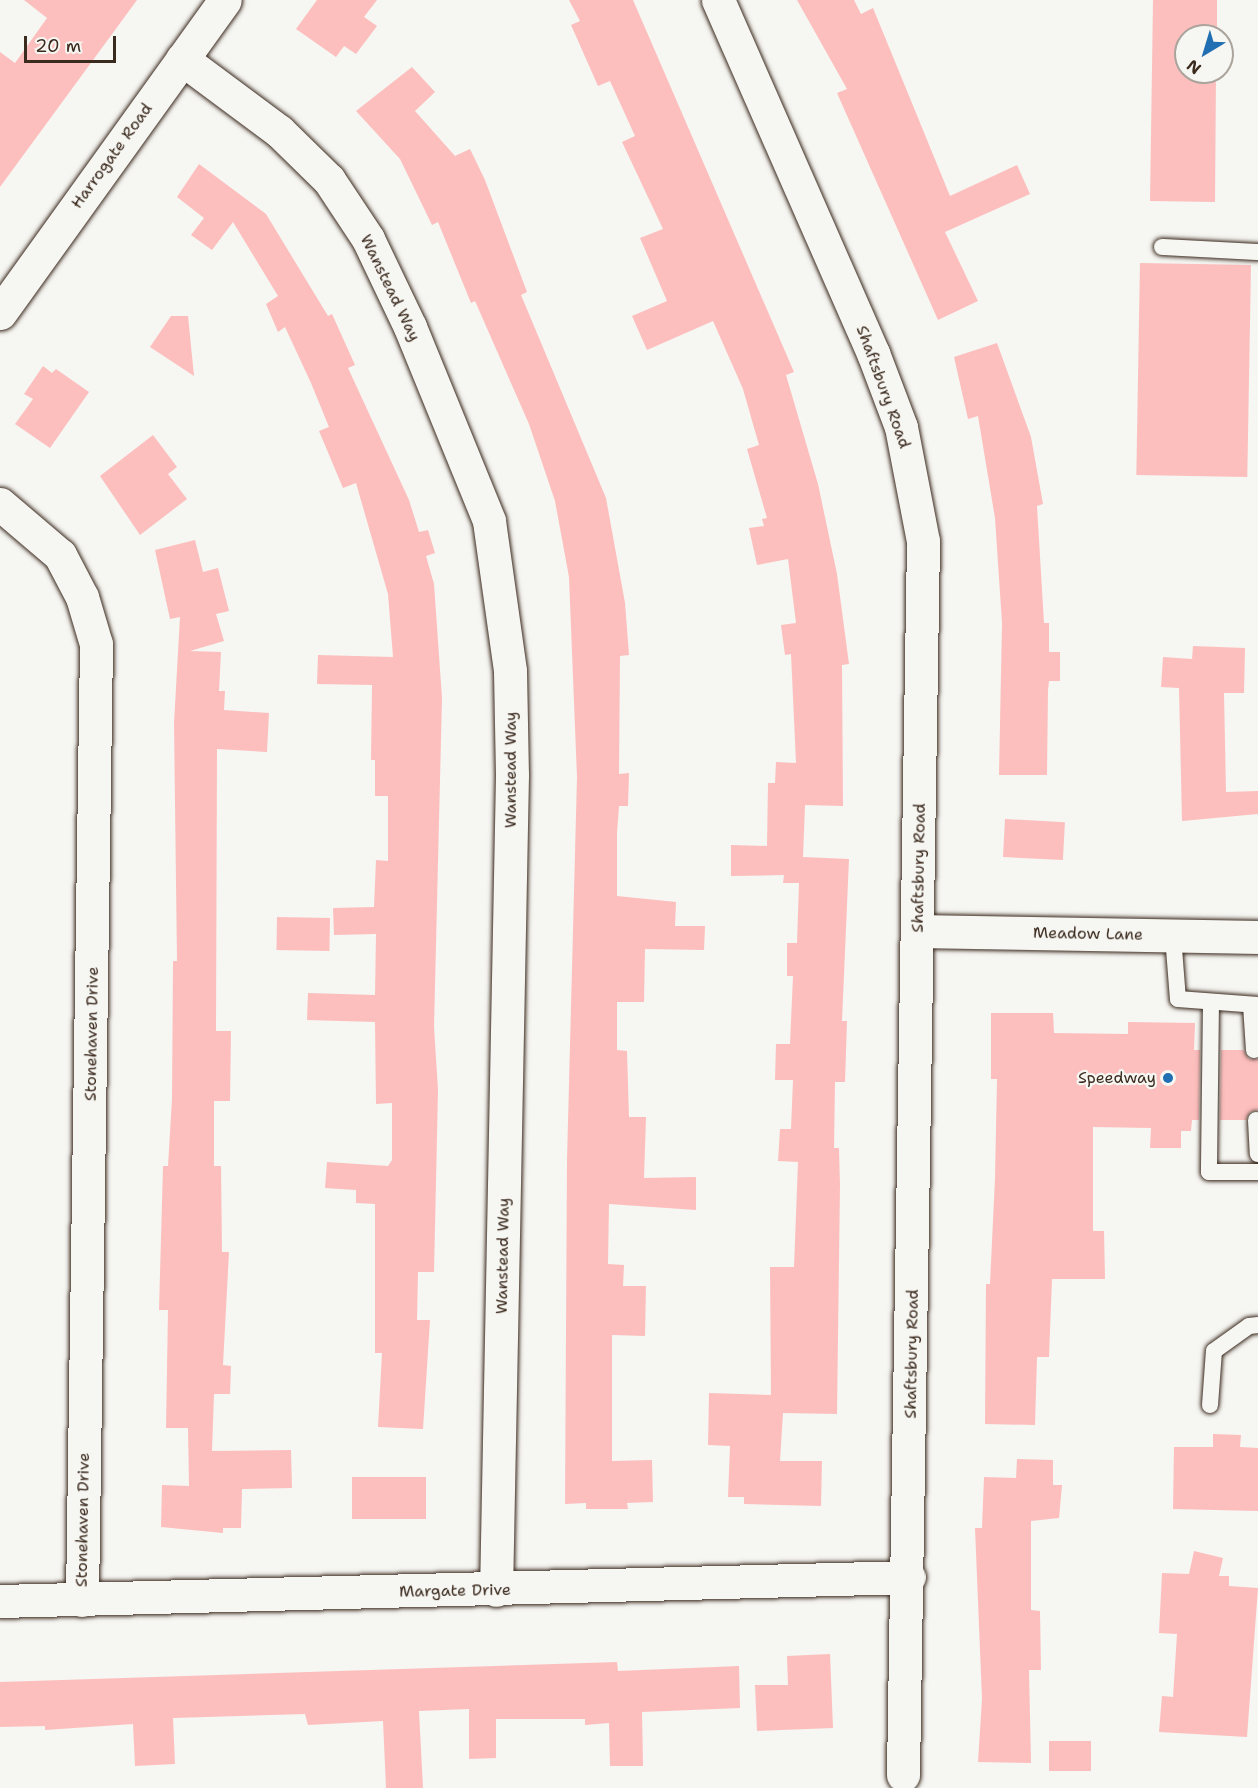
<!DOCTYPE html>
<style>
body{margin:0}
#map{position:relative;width:1258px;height:1788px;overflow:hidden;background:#f6f6f2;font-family:"Shantell Sans",sans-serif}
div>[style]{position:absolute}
.building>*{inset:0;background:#fcbfbe;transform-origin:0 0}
.roads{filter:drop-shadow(0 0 2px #3b2a1e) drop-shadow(0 0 2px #3b2a1e)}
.lane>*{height:16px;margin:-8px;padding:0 8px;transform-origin:8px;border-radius:8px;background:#f6f6f2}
.street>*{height:33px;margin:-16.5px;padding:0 16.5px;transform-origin:16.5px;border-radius:16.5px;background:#f6f6f2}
.dots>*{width:16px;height:16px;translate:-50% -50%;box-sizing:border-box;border:3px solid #f6f6f2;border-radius:50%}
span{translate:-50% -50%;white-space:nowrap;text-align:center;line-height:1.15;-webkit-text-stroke:4.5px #f6f6f2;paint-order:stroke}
.street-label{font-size:16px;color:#3b2a1e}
.poi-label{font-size:16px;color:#3b2a1e}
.right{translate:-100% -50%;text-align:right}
.north{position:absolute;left:1174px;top:24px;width:60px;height:60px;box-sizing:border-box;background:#f6f6f2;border:2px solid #aba49d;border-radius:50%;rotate:218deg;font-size:16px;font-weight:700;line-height:24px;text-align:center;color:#3b2a1e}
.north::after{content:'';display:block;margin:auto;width:21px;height:27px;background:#1f6fb2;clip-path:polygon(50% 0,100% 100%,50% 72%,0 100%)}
.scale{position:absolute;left:24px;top:36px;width:92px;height:27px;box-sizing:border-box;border:3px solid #3b2a1e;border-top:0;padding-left:8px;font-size:18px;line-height:21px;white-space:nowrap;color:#3b2a1e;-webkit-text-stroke:4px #f6f6f2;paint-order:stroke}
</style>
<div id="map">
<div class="building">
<i style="clip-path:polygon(24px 0,137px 0,0 187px,0 52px,15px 63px,47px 18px)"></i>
<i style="clip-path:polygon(317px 0,377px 0,364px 17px,377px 26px,356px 54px,344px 46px,336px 57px,296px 29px)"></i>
<i style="clip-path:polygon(569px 0,633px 0,794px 372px,786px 375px,818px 484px,837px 574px,849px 664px,842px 665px,843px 806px,805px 805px,803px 857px,849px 859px,842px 1021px,847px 1021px,845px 1082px,835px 1082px,834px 1148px,839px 1148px,840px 1185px,837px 1414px,783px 1413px,780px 1461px,822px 1461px,821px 1506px,744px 1504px,744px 1497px,728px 1497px,730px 1446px,708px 1445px,709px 1393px,771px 1395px,770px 1267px,794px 1267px,798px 1162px,778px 1161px,780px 1129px,791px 1129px,793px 1080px,775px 1080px,776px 1044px,790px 1044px,793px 976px,787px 976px,787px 943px,797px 943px,799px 883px,783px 883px,784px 875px,731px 876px,731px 845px,767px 846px,768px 783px,775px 783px,776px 762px,796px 763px,791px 654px,785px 655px,781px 625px,796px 623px,788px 559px,757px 565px,749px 528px,764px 526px,762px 519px,767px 518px,747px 449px,759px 445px,743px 389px,713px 321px,647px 350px,632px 316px,667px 301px,640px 238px,663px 229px,622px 142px,635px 136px,610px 81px,598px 86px,571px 25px,580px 21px)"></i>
<i style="clip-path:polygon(797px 0,854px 0,861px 14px,873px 8px,950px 196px,1017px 165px,1030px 194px,945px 232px,978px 301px,938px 320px,837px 93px,847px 89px)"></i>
<i style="clip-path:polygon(1153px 0,1217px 0,1217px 36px,1186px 36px,1186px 72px,1216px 72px,1215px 202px,1150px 201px)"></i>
<i style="clip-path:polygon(412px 67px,435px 92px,415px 111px,455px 156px,470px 149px,485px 180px,527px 292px,521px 295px,606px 498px,625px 603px,629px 655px,620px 656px,619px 774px,629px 773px,628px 806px,619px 806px,617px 833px,617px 896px,676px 902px,675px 926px,705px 926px,704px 950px,645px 949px,644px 1002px,617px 1002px,617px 1050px,627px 1051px,629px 1117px,646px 1117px,644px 1178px,696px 1177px,696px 1210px,609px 1204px,608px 1264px,624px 1265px,623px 1286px,646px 1286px,645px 1336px,612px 1335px,612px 1461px,652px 1460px,653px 1502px,627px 1503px,628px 1509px,586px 1509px,586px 1503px,565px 1504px,567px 1160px,577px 777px,569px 577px,555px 501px,529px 424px,475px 301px,471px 303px,438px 222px,432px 225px,400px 159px,356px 111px)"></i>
<i style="clip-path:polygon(199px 164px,266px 214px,328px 316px,332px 314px,355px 365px,348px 368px,409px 500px,419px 532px,428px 530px,435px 553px,426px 556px,434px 584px,442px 698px,434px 1027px,438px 1090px,434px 1272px,418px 1272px,417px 1320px,430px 1320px,423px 1429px,378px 1427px,382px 1353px,375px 1353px,375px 1204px,356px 1203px,356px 1190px,325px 1188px,327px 1162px,388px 1166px,392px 1160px,392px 1103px,376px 1104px,375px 1022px,307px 1020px,308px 993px,375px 995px,376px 934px,334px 935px,333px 908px,374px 907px,376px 860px,388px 861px,388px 796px,375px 796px,375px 760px,371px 760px,372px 685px,317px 684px,318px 655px,393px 657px,388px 594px,356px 483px,343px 488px,319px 431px,329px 427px,311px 383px,285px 327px,278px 332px,266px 304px,278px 296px,233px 222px,212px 250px,191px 235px,204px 218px,177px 197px)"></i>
<i style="left:1140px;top:263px;width:111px;height:212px;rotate:1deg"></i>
<i style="clip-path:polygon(171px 316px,188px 316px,194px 376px,150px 347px)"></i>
<i style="clip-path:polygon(997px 343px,1031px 437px,1043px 504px,1037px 506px,1044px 623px,1049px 623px,1049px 652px,1060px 652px,1060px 681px,1049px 681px,1048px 690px,1047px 775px,999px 775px,1002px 623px,995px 518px,978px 416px,968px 419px,954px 357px)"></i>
<i style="clip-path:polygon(43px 366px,52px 373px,56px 369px,89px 392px,50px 448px,15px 424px,33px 399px,24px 394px)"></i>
<i style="clip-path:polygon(153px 435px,177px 467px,168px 474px,187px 499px,140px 535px,100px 476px)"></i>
<i style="clip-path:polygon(195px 540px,203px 572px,218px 568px,229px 611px,216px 614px,224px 641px,190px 651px,221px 652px,219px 691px,225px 691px,224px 710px,269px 713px,267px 752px,217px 749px,216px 1031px,231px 1031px,230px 1101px,214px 1101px,214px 1166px,221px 1166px,222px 1252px,229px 1252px,223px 1365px,231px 1366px,230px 1394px,214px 1394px,212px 1451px,291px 1450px,292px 1488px,242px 1489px,241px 1528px,223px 1528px,223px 1533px,161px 1527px,162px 1485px,189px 1486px,188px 1428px,166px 1428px,168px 1310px,159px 1310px,163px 1166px,168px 1166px,172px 1099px,173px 961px,177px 961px,174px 723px,180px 617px,170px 619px,155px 550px)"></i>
<i style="clip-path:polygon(1193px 646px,1245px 648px,1244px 693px,1224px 693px,1226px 792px,1258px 791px,1258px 814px,1182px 821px,1179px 688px,1161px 687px,1163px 657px,1192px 659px)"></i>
<i style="left:1005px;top:819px;width:60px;height:38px;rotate:3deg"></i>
<i style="left:277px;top:917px;width:53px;height:33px;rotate:1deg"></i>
<i style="clip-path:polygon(991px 1013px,1053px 1013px,1054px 1033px,1128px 1034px,1128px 1022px,1195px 1023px,1194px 1050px,1200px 1050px,1199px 1120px,1192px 1120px,1191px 1131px,1181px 1131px,1181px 1148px,1150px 1148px,1151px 1128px,1093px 1127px,1093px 1231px,1104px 1231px,1105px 1279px,1052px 1279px,1049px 1357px,1037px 1357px,1035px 1425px,985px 1424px,986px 1284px,990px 1284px,995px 1178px,997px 1079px,991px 1079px)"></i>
<i style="clip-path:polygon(1221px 1050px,1243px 1050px,1249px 1059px,1258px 1059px,1258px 1110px,1250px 1112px,1246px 1120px,1220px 1120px)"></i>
<i style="clip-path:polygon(1213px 1434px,1241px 1435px,1240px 1447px,1258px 1448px,1258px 1511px,1173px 1509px,1174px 1447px,1213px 1447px)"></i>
<i style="clip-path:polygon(1017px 1459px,1053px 1460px,1053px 1485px,1062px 1485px,1059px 1518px,1031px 1521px,1031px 1610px,1040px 1611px,1041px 1670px,1029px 1670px,1031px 1763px,978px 1762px,982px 1699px,975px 1528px,982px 1528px,984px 1477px,1016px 1478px)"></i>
<i style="left:426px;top:1477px;width:42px;height:74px;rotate:90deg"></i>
<i style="clip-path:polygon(1194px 1551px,1223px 1558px,1219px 1576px,1229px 1576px,1229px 1586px,1258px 1588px,1247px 1737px,1159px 1732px,1162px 1696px,1173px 1697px,1177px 1634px,1159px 1633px,1162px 1573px,1189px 1574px)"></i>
<i style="clip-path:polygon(830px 1654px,833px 1728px,757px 1731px,755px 1685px,788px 1685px,787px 1656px)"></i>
<i style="clip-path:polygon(617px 1662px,618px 1671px,739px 1666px,740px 1708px,642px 1712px,643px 1766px,610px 1766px,609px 1723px,585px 1725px,585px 1719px,496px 1719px,496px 1758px,469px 1759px,469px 1709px,419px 1711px,423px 1788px,386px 1788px,383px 1721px,308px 1725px,305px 1714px,173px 1718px,175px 1764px,135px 1766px,133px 1724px,45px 1730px,45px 1726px,0 1727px,0 1682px)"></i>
<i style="left:1049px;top:1741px;width:42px;height:30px"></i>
</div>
<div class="roads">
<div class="lane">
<i style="left:1162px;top:247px;width:96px;rotate:3deg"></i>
<i style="left:1173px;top:936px;width:63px;rotate:85.5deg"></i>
<i style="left:1178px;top:999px;width:80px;rotate:4.3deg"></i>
<i style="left:1211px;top:1002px;width:170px;rotate:90.7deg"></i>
<i style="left:1209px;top:1172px;width:49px"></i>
<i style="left:1251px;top:1005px;width:45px;rotate:86.2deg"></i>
<i style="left:1256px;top:1120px;width:34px;rotate:87deg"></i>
<i style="left:1210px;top:1405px;width:54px;rotate:-85.8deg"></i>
<i style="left:1214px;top:1351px;width:43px;rotate:-35.5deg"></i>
<i style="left:1249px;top:1326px;width:9px;rotate:-6deg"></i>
</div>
<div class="street">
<i style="left:718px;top:0;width:386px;rotate:66.3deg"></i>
<i style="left:873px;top:353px;width:79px;rotate:69.3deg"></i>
<i style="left:901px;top:427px;width:116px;rotate:79.1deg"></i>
<i style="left:923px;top:541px;width:1234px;rotate:90.93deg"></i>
<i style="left:182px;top:59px;width:121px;rotate:36.6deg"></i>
<i style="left:279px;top:131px;width:70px;rotate:44.4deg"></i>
<i style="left:329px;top:180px;width:71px;rotate:56.5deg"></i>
<i style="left:368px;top:239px;width:98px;rotate:64.5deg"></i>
<i style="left:410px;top:327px;width:209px;rotate:67.8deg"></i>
<i style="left:489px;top:521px;width:151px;rotate:82deg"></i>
<i style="left:510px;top:671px;width:104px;rotate:88.9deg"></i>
<i style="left:512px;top:775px;width:815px;rotate:91.12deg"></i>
<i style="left:0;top:313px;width:385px;rotate:-54.3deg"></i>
<i style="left:0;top:504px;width:79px;rotate:40.4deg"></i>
<i style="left:60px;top:555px;width:47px;rotate:62.4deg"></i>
<i style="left:82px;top:597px;width:49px;rotate:73.4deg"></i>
<i style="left:96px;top:644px;width:956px;rotate:90.84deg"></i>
<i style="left:919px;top:931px;width:339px;rotate:1deg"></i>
<i style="left:0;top:1601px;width:909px;rotate:-1.51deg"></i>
</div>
</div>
<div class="dots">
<i style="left:1168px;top:1078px;background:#1f6fb2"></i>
</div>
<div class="street-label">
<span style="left:112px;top:156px;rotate:-54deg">Harrogate Road</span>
<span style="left:390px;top:288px;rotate:64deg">Wanstead Way</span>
<span style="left:883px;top:387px;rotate:70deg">Shaftsbury Road</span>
<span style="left:511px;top:770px;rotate:-90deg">Wanstead Way</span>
<span style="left:919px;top:868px;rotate:-89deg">Shaftsbury Road</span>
<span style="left:1088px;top:934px;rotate:1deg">Meadow Lane</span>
<span style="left:92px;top:1034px;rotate:-89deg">Stonehaven Drive</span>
<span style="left:503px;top:1256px;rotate:-89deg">Wanstead Way</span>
<span style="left:912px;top:1354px;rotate:-89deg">Shaftsbury Road</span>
<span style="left:83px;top:1520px;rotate:-89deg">Stonehaven Drive</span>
<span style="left:455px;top:1591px;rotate:-1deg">Margate Drive</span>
</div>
<div class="poi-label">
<span class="right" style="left:1156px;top:1078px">Speedway</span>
</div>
<div class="north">N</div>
<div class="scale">20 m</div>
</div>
